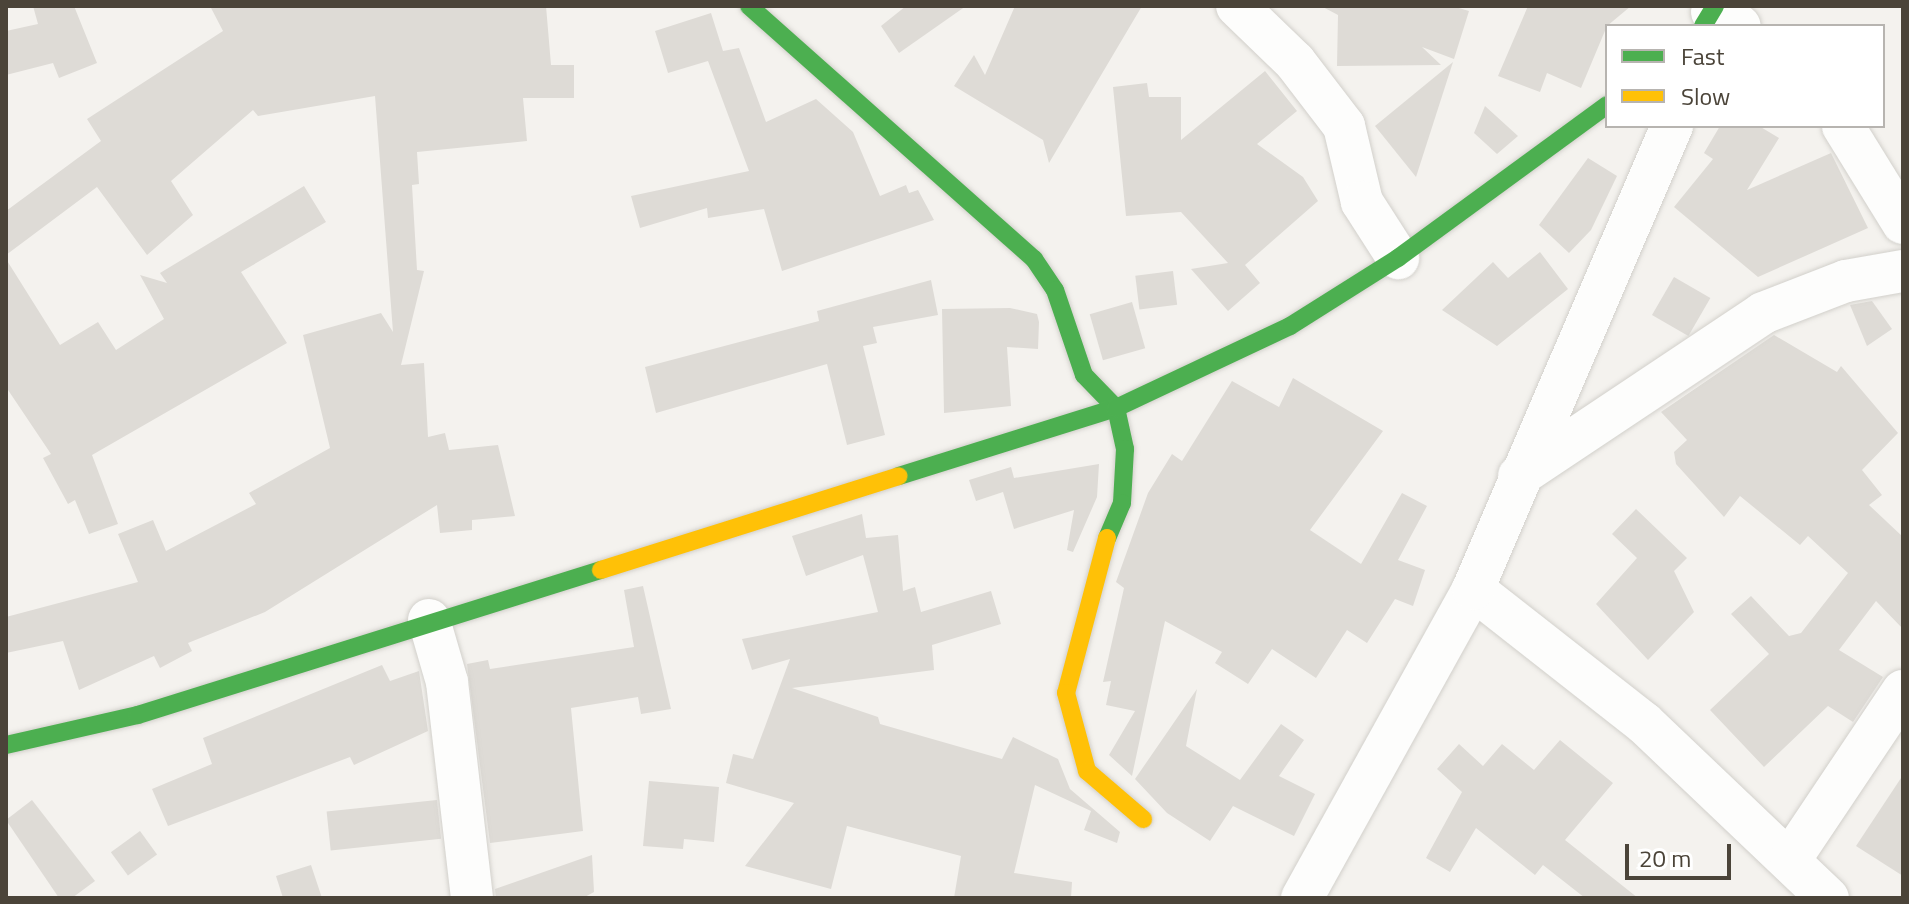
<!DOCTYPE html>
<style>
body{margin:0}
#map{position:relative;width:1909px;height:904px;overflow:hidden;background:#f4f2ee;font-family:"Titillium Web",sans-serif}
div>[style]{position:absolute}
.building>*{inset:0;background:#dedbd6;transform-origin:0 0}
.roads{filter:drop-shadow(0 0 2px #d2d0cb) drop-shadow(0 0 2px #d2d0cb)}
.street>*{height:42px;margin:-21px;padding:0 21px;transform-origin:21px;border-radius:21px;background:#fdfdfc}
.fast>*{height:18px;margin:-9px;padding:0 9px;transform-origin:9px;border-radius:9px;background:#4caf50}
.slow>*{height:18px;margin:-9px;padding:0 9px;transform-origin:9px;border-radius:9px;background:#ffc107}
span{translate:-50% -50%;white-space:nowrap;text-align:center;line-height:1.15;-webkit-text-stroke:7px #fff;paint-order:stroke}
.frame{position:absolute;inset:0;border:8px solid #4b4439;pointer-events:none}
.legend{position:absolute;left:1605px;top:24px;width:280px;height:104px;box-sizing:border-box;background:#fff;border:2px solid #b7b4b0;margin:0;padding:10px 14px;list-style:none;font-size:24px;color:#4b4439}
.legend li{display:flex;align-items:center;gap:16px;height:40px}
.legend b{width:40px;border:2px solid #b7b4b0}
.scale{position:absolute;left:1625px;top:844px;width:106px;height:36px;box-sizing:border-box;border:4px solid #4b4439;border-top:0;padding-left:10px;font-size:24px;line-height:28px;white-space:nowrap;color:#4b4439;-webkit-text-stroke:6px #fff;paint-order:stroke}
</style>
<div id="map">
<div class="building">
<i style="clip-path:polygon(33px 6px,74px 6px,97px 63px,59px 78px,53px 63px,6px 75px,6px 31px,38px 24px)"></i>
<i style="clip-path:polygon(210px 6px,546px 6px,551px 65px,574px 65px,574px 98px,523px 98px,527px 141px,417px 152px,419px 184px,412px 185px,417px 270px,424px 271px,401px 365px,424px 363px,428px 437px,445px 433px,449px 450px,498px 445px,515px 516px,472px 520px,472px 530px,440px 533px,437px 505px,265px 612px,188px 643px,192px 651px,160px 668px,154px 656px,79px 690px,63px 641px,6px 653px,6px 617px,138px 582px,118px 534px,153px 520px,166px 551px,256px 504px,249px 493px,330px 448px,303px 335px,381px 313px,393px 332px,375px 96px,258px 116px,253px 110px,171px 181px,193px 215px,147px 255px,97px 187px,6px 255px,6px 211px,101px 141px,87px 119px,223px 31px)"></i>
<i style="clip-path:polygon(906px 6px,966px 6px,899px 53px,881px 26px)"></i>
<i style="clip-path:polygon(1015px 6px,1142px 6px,1049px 163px,1043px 140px,954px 86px,974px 55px,985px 75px)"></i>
<i style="clip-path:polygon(1321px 6px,1452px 6px,1469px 11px,1454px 59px,1422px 47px,1441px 65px,1337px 66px,1338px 15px)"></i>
<i style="clip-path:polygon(1528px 6px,1631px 6px,1607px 26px,1581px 88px,1547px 73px,1540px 92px,1498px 76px)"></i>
<i style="clip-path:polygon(711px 13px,723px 51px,739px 48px,766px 122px,816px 99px,853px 132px,880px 196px,906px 185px,909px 193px,918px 190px,934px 220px,782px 271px,764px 209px,708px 218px,707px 208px,640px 228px,631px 196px,749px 171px,708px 61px,668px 73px,655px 31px)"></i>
<i style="clip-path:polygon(1453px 62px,1416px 177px,1375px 126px)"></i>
<i style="clip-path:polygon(1265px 71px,1297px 111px,1257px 144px,1303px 177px,1318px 201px,1245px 265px,1260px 283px,1228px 311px,1191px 269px,1228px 263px,1181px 212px,1126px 216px,1113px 87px,1147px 83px,1149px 97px,1181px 97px,1181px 140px)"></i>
<i style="clip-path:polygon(1485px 106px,1518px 136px,1497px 154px,1474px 133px)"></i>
<i style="clip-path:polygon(1720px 126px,1759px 126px,1779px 138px,1747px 190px,1831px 153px,1868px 228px,1758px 277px,1674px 207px,1713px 159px,1704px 153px)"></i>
<i style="clip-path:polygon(1588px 158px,1617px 176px,1591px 230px,1569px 253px,1539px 225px)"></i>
<i style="clip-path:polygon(304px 186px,326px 222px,241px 272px,287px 343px,92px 455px,118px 524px,89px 534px,75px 500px,68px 504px,43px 458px,51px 454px,6px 387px,6px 259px,60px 345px,98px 322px,116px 350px,164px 319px,140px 275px,167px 283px,160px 273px)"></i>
<i style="clip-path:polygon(1540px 252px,1568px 289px,1497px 346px,1442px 310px,1493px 262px,1508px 278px)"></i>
<i style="left:1173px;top:271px;width:34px;height:38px;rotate:83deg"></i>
<i style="left:1674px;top:277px;width:42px;height:44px;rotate:30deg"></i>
<i style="clip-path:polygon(931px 280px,938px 315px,873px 327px,877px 343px,863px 346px,885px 435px,847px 445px,827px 364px,656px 413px,645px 367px,819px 321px,817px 311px)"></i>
<i style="clip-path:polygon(1872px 301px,1892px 329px,1867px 346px,1850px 305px)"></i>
<i style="left:1132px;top:302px;width:48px;height:44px;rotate:74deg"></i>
<i style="clip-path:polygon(1010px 308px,1037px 314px,1039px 322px,1038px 349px,1007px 347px,1011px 406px,944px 413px,942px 309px)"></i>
<i style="clip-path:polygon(1774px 335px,1837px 372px,1841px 366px,1898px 433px,1862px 470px,1882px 495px,1869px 505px,1903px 537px,1903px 629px,1876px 601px,1839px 650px,1883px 677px,1853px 722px,1828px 706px,1764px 767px,1710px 710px,1769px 654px,1731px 614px,1751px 596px,1789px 636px,1801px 633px,1848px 573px,1808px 536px,1800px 545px,1740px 496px,1724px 517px,1676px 464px,1674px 452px,1687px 440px,1661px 412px)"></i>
<i style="clip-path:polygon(1293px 378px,1383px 431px,1310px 530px,1361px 564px,1402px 493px,1427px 506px,1398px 560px,1425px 570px,1413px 606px,1395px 599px,1367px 643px,1347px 630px,1316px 678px,1272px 649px,1248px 684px,1215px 663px,1222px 652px,1165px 621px,1132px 776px,1109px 755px,1135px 711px,1106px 705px,1111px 681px,1103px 682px,1124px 588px,1116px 582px,1148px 493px,1172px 454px,1182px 461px,1232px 381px,1279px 407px)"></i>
<i style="clip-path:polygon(1099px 464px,1097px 497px,1073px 552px,1067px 550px,1074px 510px,1014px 529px,1003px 492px,976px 501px,969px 480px,1011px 467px,1014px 478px)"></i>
<i style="clip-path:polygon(1636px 509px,1687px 558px,1674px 571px,1694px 612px,1648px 660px,1596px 604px,1637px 558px,1612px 534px)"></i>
<i style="clip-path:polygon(862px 514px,866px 538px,898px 535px,903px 591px,915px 587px,921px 612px,991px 591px,1001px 624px,932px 645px,934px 670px,792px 688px,878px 717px,880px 724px,1002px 759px,1013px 737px,1058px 759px,1070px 789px,1120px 832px,1117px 843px,1084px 830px,1091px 811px,1035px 785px,1014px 873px,1072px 882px,1071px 898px,954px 898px,961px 856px,847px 826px,831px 889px,745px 866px,794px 803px,726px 783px,733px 754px,753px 759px,790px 659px,752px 670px,742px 639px,878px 612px,863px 555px,806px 576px,792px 536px)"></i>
<i style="clip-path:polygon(643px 586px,671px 709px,641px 714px,638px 697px,571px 708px,583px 831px,490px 843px,467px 664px,488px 660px,490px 669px,634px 647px,624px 590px)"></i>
<i style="clip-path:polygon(382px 665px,390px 681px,419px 671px,428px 731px,354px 765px,350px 757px,168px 826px,152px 789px,212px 764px,203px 738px)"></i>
<i style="clip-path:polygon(1197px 689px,1186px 746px,1240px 780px,1281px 724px,1304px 740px,1279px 776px,1315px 794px,1294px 836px,1233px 806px,1210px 841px,1167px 813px,1135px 779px)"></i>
<i style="clip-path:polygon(1560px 740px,1613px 783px,1565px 840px,1638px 898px,1585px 898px,1543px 865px,1535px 875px,1476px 828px,1450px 872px,1426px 858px,1462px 792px,1437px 769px,1459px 744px,1483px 766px,1502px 744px,1534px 770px)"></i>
<i style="clip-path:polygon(1903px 775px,1903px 876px,1856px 846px)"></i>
<i style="clip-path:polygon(649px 781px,719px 787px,714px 842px,684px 839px,683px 849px,643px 846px)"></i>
<i style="clip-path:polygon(32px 800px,95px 881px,72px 898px,59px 898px,6px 820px)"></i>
<i style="left:437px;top:800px;width:39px;height:111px;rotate:84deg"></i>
<i style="left:140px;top:831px;width:29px;height:36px;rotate:54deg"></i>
<i style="clip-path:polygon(592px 855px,594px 892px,583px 898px,496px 898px,495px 889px)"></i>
<i style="clip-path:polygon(311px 865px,322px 898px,283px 898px,276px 876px)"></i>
</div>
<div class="roads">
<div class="street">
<i style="left:1237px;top:6px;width:81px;rotate:44deg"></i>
<i style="left:1295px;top:62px;width:81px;rotate:52.6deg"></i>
<i style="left:1344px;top:126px;width:78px;rotate:76.7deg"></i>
<i style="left:1362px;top:202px;width:67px;rotate:57.3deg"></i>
<i style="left:1712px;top:12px;width:31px;rotate:27deg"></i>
<i style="left:1843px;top:126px;width:114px;rotate:58.3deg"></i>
<i style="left:1519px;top:476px;width:293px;rotate:-33.7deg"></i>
<i style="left:1763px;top:313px;width:89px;rotate:-21.1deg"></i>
<i style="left:1846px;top:281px;width:58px;rotate:-10deg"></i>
<i style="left:1473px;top:589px;width:217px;rotate:38.1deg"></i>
<i style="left:1644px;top:723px;width:254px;rotate:43.6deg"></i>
<i style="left:429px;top:620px;width:65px;rotate:73.8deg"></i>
<i style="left:447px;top:682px;width:217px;rotate:83.4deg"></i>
<i style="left:1791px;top:858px;width:201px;rotate:-56.2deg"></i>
<i style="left:1302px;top:898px;width:353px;rotate:-61deg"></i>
<i style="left:1473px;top:589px;width:504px;rotate:-66.74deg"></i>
</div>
<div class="fast">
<i style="left:749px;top:6px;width:381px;rotate:41.6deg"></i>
<i style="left:1034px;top:259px;width:37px;rotate:56deg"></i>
<i style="left:1055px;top:290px;width:90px;rotate:71.2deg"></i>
<i style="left:1084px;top:375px;width:46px;rotate:45.9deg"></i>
<i style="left:1116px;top:408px;width:42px;rotate:77.6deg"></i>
<i style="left:1125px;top:449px;width:54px;rotate:93.2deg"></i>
<i style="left:1122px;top:503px;width:38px;rotate:113deg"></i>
<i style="left:1703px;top:26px;width:23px;rotate:-59deg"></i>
<i style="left:899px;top:476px;width:227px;rotate:-17.4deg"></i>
<i style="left:1116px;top:408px;width:192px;rotate:-25.2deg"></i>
<i style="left:1290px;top:326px;width:128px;rotate:-32.2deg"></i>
<i style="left:1398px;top:258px;width:259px;rotate:-36.2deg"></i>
<i style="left:6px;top:745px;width:135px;rotate:-12.8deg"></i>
<i style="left:138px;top:715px;width:485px;rotate:-17.4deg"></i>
</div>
<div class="slow">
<i style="left:1107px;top:538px;width:160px;rotate:104.8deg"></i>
<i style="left:1066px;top:693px;width:81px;rotate:74.9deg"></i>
<i style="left:1087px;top:771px;width:74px;rotate:40.6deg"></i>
<i style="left:601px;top:570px;width:312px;rotate:-17.5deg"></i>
</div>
</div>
<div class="frame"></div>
<ul class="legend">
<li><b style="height:10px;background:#4caf50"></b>Fast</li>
<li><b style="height:10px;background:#ffc107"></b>Slow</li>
</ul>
<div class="scale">20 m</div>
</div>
